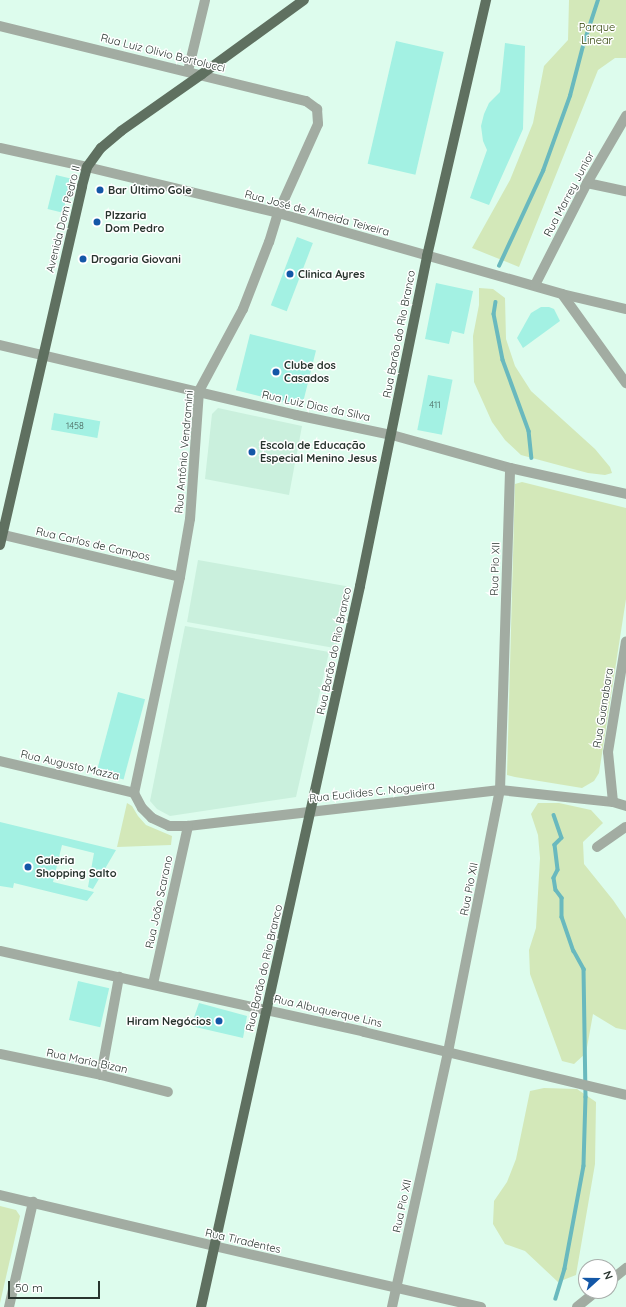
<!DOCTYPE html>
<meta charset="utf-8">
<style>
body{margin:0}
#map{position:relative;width:626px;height:1307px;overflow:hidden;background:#ddfced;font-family:Quicksand,sans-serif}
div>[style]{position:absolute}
.built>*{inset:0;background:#caf0dd;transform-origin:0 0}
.green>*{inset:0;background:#d3e8b9}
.stream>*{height:3.5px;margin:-1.75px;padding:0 1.75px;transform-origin:1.75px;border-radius:1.75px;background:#69b9be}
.building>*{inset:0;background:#a3f1e3;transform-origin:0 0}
.minor>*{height:10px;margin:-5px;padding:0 5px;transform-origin:5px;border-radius:5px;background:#a2aca2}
.major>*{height:10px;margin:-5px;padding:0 5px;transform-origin:5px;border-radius:5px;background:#5f7060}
.dots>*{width:11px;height:11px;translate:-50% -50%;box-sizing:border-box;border:2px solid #fff;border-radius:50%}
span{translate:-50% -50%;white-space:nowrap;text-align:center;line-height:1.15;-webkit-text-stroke:3px #fff;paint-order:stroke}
.number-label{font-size:9px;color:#47635b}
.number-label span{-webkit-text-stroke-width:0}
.park-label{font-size:11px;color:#2b3f01}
.street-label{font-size:11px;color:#28342e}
.poi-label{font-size:11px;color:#28342e;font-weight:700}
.left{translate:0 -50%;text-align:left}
.right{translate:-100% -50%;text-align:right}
.north{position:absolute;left:578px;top:1259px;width:40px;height:40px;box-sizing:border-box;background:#fff;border:1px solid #a9aeab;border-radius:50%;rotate:69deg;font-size:11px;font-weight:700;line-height:16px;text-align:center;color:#28342e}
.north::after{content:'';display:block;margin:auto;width:14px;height:18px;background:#1357a7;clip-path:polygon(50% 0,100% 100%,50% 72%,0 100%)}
.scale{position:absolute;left:8px;top:1281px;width:92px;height:18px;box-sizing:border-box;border:2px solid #28342e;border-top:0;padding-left:5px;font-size:12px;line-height:14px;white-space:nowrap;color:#28342e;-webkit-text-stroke:3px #fff;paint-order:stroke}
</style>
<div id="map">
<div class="built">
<i style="clip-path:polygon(218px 408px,302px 426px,289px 495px,205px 479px,212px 414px)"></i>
<i style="left:198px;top:560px;width:151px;height:63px;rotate:10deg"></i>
<i style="clip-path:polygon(185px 626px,329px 652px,296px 797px,170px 816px,157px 809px,150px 801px)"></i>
</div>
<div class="green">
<i style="clip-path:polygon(569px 0,626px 0,626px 58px,615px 58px,598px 70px,519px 267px,472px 248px,510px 180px,533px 123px,544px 66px,568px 40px)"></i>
<i style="clip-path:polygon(479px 288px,493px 289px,505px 298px,506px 339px,515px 366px,531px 391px,595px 449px,610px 467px,612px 473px,605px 475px,588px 473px,521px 455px,505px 440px,492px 422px,474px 382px,473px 336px,479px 305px)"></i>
<i style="clip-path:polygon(522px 482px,626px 508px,626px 599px,599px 773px,594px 781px,582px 788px,515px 777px,507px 775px,515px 484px)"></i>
<i style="clip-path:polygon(127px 803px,132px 806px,138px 816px,146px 825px,172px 836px,171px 845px,117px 847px)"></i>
<i style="clip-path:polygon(538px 803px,559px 803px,591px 810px,603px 823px,583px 842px,584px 864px,613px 900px,626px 919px,626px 1030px,616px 1028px,593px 1014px,586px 1053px,574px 1064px,562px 1061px,530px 974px,529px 950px,536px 928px,540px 858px,538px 835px,531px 814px)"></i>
<i style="clip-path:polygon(544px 1088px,577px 1089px,596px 1102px,595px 1164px,576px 1275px,558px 1282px,525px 1251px,505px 1244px,493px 1224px,494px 1201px,507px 1182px,516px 1159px,530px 1091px)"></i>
<i style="clip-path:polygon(0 1206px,16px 1210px,20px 1216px,0 1303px)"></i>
</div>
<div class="stream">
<i style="left:499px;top:266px;width:105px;rotate:-65.1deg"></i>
<i style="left:543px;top:171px;width:80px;rotate:-70.2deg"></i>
<i style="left:570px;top:96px;width:52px;rotate:-75.4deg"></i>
<i style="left:583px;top:46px;width:48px;rotate:-71.9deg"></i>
<i style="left:496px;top:302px;width:12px;rotate:99deg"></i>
<i style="left:494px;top:314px;width:47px;rotate:78.9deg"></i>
<i style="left:503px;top:360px;width:76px;rotate:69.9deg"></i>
<i style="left:529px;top:431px;width:27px;rotate:84deg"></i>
<i style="left:554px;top:815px;width:24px;rotate:71deg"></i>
<i style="left:562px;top:838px;width:10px;rotate:135deg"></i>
<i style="left:555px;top:845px;width:25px;rotate:83deg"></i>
<i style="left:558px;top:870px;width:9px;rotate:117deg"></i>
<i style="left:554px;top:878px;width:12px;rotate:81deg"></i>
<i style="left:556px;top:890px;width:10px;rotate:53deg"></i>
<i style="left:562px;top:898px;width:19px;rotate:90deg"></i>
<i style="left:562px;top:917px;width:36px;rotate:71deg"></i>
<i style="left:574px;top:951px;width:21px;rotate:61deg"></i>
<i style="left:584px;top:969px;width:128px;rotate:89.1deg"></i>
<i style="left:586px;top:1097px;width:69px;rotate:91.7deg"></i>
<i style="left:584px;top:1166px;width:105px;rotate:100.5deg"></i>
<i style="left:565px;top:1269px;width:31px;rotate:107deg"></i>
</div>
<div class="building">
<i style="left:396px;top:41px;width:49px;height:126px;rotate:13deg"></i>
<i style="clip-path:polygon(505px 43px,525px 46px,523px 129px,489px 205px,470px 198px,487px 150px,483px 141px,481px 126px,484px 114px,489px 103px,500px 92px)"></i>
<i style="left:56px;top:175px;width:16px;height:35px;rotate:14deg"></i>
<i style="left:297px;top:237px;width:17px;height:73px;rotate:21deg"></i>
<i style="clip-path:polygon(436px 283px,473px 291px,464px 334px,452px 331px,449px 344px,425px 339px)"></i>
<i style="clip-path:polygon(541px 307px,549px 307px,554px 309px,560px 321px,523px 348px,517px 338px,531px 313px)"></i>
<i style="left:250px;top:334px;width:68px;height:58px;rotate:14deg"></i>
<i style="left:428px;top:375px;width:25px;height:56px;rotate:11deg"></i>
<i style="left:54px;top:413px;width:47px;height:17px;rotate:10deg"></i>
<i style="left:118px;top:692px;width:28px;height:83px;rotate:15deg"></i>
<i style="clip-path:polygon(0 822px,116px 850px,93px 889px,88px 887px,94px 853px,62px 845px,53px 882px,94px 892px,87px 901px,14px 883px,13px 888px,0 886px)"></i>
<i style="left:78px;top:981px;width:32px;height:40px;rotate:13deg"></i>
<i style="clip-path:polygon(199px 1003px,247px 1016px,243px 1038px,191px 1026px)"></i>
</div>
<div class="minor">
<i style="left:0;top:26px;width:315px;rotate:13.8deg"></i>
<i style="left:306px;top:101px;width:14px;rotate:36deg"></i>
<i style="left:317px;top:109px;width:15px;rotate:86deg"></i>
<i style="left:318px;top:124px;width:98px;rotate:114.2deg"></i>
<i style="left:278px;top:213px;width:30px;rotate:107deg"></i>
<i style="left:269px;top:242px;width:72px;rotate:111.2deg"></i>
<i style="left:243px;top:309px;width:93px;rotate:118.2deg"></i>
<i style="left:199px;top:391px;width:128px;rotate:94deg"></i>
<i style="left:190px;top:519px;width:59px;rotate:99.8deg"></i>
<i style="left:180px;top:577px;width:221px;rotate:102deg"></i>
<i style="left:188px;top:71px;width:73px;rotate:-76.5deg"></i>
<i style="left:0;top:148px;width:89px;rotate:12.3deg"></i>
<i style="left:87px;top:167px;width:196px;rotate:13.5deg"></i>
<i style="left:278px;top:213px;width:295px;rotate:15.9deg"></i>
<i style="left:562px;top:294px;width:66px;rotate:13.2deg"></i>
<i style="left:587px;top:183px;width:40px;rotate:12deg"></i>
<i style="left:535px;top:285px;width:114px;rotate:-63deg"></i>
<i style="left:587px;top:183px;width:78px;rotate:-59.8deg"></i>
<i style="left:562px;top:294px;width:110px;rotate:54.3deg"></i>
<i style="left:0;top:345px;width:304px;rotate:13.3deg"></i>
<i style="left:296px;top:415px;width:98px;rotate:11.8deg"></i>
<i style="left:392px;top:435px;width:123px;rotate:15.6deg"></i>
<i style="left:510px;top:468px;width:119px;rotate:12.6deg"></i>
<i style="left:0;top:534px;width:185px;rotate:13.4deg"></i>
<i style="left:0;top:761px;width:138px;rotate:13.4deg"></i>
<i style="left:134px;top:793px;width:17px;rotate:62deg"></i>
<i style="left:142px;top:808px;width:14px;rotate:45deg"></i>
<i style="left:152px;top:818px;width:19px;rotate:25deg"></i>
<i style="left:169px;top:826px;width:19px"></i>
<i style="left:188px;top:826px;width:314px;rotate:-6.6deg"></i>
<i style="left:500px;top:790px;width:114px;rotate:6.1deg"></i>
<i style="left:613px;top:802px;width:14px;rotate:17deg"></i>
<i style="left:613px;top:802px;width:50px;rotate:-95.7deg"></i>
<i style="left:608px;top:752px;width:112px;rotate:-80.8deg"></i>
<i style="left:597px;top:847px;width:35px;rotate:-35deg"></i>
<i style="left:0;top:951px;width:373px;rotate:12.5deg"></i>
<i style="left:364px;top:1032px;width:269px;rotate:13.5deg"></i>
<i style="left:153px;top:984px;width:162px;rotate:-77.5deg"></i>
<i style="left:0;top:1054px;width:103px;rotate:11.7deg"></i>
<i style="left:101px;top:1075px;width:69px;rotate:14.2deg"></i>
<i style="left:101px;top:1075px;width:100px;rotate:-79.6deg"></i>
<i style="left:0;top:1195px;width:220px;rotate:13.4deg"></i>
<i style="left:214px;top:1246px;width:274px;rotate:12.9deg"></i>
<i style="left:610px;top:1281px;width:21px;rotate:-39deg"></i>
<i style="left:9px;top:1307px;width:108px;rotate:-77.1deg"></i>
<i style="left:392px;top:1307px;width:261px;rotate:-77.6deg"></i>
<i style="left:448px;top:1052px;width:267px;rotate:-78.8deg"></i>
<i style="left:500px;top:790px;width:322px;rotate:-88.2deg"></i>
<i style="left:577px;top:1307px;width:26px;rotate:-39deg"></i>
</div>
<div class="major">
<i style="left:0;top:545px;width:368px;rotate:-77.1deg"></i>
<i style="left:82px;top:186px;width:20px;rotate:-75deg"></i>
<i style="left:87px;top:167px;width:24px;rotate:-54deg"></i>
<i style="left:101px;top:148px;width:26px;rotate:-40deg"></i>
<i style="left:121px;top:131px;width:99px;rotate:-35.1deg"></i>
<i style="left:202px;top:74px;width:126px;rotate:-36deg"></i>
<i style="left:201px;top:1307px;width:738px;rotate:-77.56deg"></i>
<i style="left:360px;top:586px;width:337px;rotate:-78.5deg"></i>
<i style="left:427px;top:256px;width:263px;rotate:-77deg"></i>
</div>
<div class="dots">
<i style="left:100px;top:190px;background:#1357a7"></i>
<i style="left:97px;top:222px;background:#1357a7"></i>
<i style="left:83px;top:259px;background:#1357a7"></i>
<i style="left:290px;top:274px;background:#1357a7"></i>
<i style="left:276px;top:372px;background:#1357a7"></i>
<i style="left:252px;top:452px;background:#1357a7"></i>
<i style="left:28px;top:867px;background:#1357a7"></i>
<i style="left:219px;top:1021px;background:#1357a7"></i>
</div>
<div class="number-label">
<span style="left:435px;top:405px">411</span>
<span style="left:75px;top:426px">1458</span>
</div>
<div class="park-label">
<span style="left:597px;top:34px">Parque<br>Linear</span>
</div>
<div class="street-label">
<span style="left:163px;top:53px;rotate:14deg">Rua Luiz Olivio Bortolucci</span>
<span style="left:569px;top:194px;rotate:-62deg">Rua Marrey Junior</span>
<span style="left:317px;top:213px;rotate:15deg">Rua José de Almeida Teixeira</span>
<span style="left:63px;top:219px;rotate:-76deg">Avenida Dom Pedro II</span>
<span style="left:399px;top:334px;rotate:-79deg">Rua Barão do Rio Branco</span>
<span style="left:316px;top:406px;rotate:12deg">Rua Luiz Dias da Silva</span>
<span style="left:184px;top:452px;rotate:-85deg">Rua Antônio Vendramini</span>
<span style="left:93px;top:544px;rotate:13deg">Rua Carlos de Campos</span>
<span style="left:495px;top:569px;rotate:-88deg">Rua Pio XII</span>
<span style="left:334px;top:651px;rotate:-78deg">Rua Barão do Rio Branco</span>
<span style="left:603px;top:708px;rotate:-81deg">Rua Guanabara</span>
<span style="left:70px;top:765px;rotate:13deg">Rua Augusto Mazza</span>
<span style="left:372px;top:792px;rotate:-6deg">Rua Euclides C. Nogueira</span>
<span style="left:469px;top:889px;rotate:-79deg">Rua Pio XII</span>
<span style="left:159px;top:902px;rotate:-78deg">Rua João Scarano</span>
<span style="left:264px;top:968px;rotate:-77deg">Rua Barão do Rio Branco</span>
<span style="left:328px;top:1011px;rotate:13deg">Rua Albuquerque Lins</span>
<span style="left:87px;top:1061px;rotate:12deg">Rua Maria Bizan</span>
<span style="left:402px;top:1206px;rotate:-78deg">Rua Pio XII</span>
<span style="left:243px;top:1241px;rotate:13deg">Rua Tiradentes</span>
</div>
<div class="poi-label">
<span class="left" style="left:108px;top:190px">Bar Último Gole</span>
<span class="left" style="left:105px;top:222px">PIzzaria<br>Dom Pedro</span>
<span class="left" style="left:91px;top:259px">Drogaria Giovani</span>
<span class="left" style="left:298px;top:274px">Clinica Ayres</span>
<span class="left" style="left:284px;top:372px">Clube dos<br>Casados</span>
<span class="left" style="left:260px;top:452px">Escola de Educação<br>Especial Menino Jesus</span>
<span class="left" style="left:36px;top:867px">Galeria<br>Shopping Salto</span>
<span class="right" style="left:211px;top:1021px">Hiram Negócios</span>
</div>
<div class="north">N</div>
<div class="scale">50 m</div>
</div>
